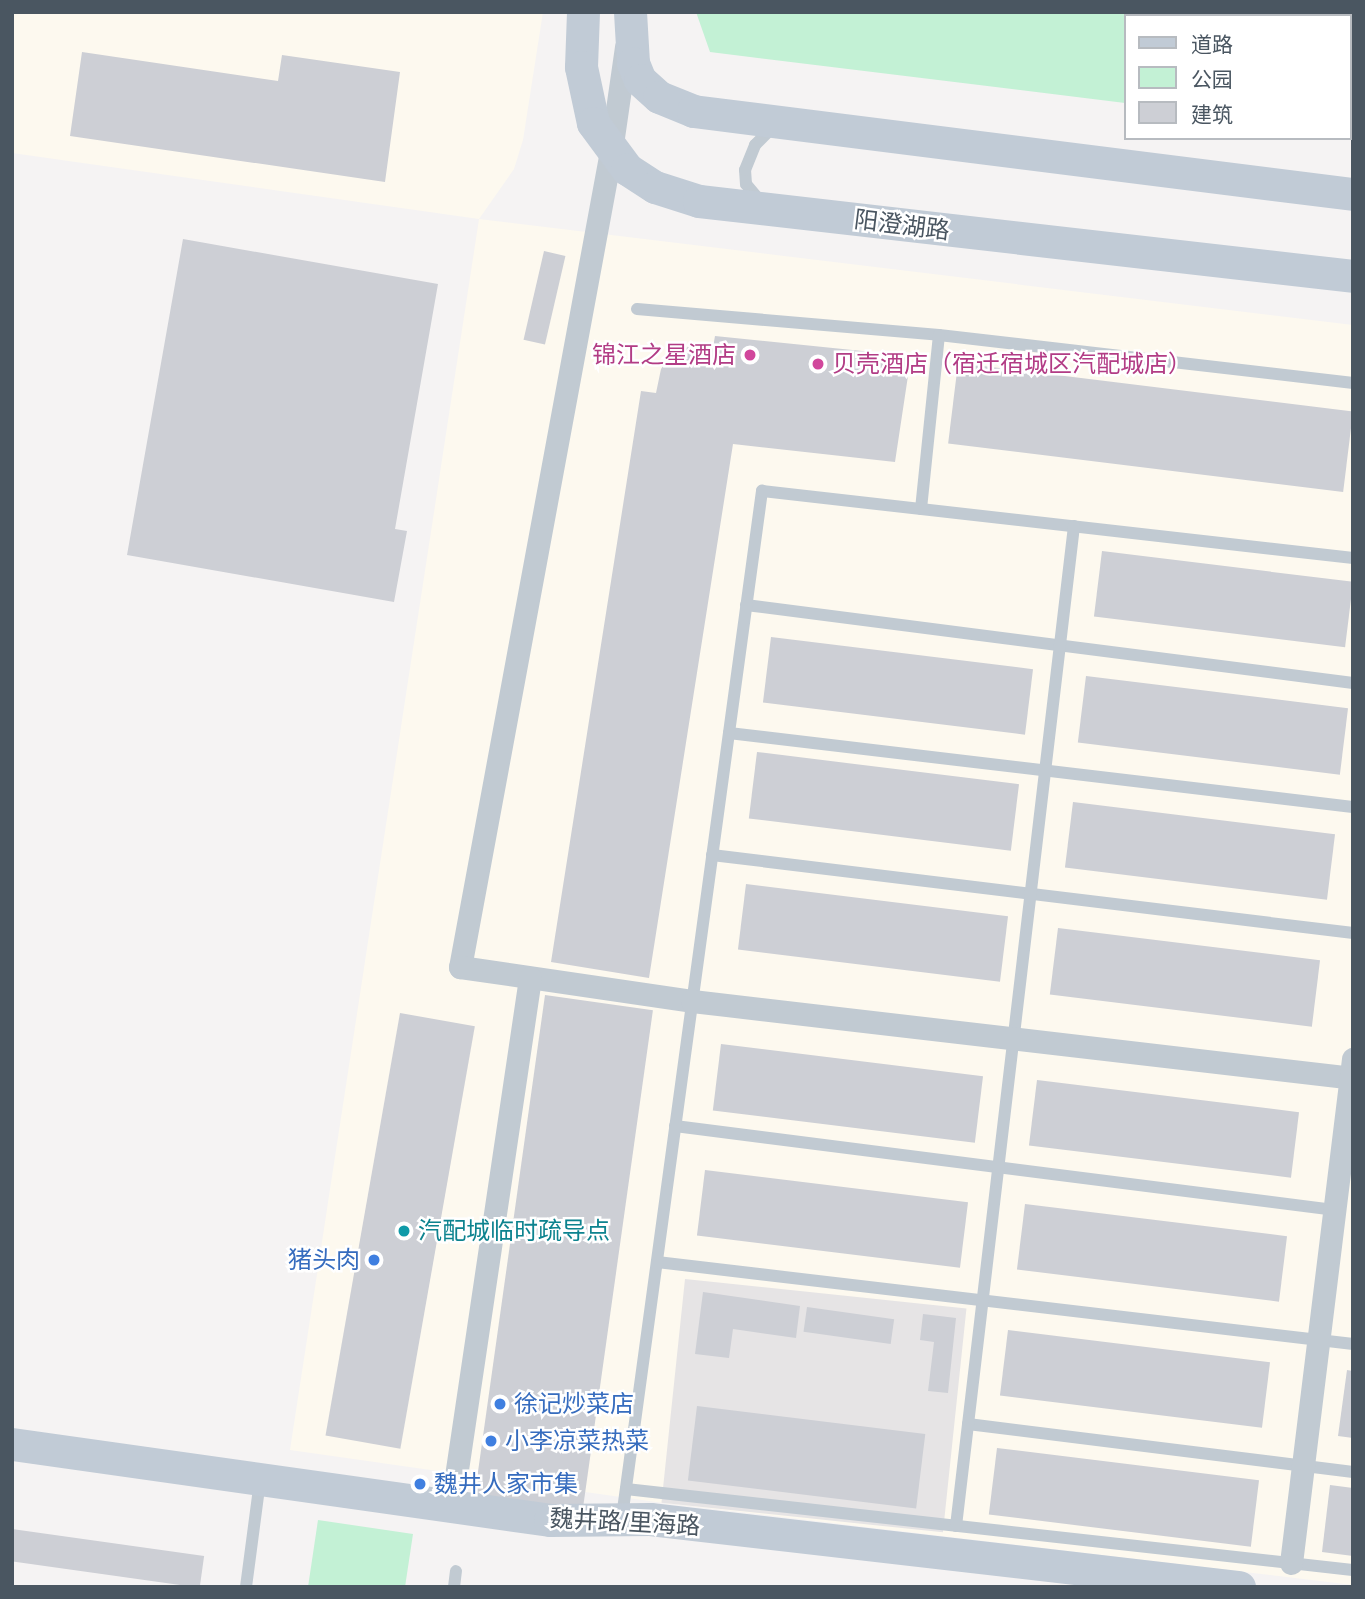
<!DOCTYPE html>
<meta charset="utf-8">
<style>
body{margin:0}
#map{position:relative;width:1365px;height:1599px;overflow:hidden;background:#f5f3f3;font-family:Helvetica,"Noto Sans SC",sans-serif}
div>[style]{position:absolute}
.commercial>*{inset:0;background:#fdf9ef}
.education>*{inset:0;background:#e6e4e5;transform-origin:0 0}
.green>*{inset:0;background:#c3f1d5}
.building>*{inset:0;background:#cdcfd5;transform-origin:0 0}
.lane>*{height:12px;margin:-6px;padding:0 6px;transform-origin:6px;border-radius:6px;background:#c1cad2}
.street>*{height:23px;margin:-11.5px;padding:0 11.5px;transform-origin:11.5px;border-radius:11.5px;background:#c1cad2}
.secondary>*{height:33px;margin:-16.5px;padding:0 16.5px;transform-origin:16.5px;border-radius:16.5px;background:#c1cbd6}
.dots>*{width:19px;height:19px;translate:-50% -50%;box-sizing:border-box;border:4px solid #fff;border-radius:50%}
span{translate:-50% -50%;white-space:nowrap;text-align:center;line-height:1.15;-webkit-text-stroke:5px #fff;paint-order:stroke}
.street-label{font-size:24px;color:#4a5661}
.hotel-label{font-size:24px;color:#b23c85}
.right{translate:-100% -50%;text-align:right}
.left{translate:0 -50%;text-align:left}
.culture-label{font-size:24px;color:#0d838f}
.shop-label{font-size:24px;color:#366cbe}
.frame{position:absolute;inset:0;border:14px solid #4a5661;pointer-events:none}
.legend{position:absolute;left:1124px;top:14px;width:228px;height:126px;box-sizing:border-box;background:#fff;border:2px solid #b7bbc0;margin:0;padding:9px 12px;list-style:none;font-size:21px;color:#4a5661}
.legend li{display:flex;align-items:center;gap:14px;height:35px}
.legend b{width:35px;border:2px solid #b7bbc0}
</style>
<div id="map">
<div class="commercial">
<i style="clip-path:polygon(12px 12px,543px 12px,523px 140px,514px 169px,479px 219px,1353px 325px,1353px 1585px,656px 1502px,290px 1450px,479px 219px,12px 153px)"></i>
</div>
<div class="education">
<i style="left:685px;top:1279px;width:283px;height:225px;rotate:6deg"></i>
</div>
<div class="green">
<i style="clip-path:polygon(696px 12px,1353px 12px,1353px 131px,1349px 16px,1125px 16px,1125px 103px,710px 52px)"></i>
<i style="clip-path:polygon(318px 1520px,413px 1534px,405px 1587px,308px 1587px)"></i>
</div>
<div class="building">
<i style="clip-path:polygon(82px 52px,278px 81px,282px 55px,400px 72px,385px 182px,70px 136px)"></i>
<i style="clip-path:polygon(183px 239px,438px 284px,395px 529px,407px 531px,394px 602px,127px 555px)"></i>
<i style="left:544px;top:251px;width:22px;height:91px;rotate:13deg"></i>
<i style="clip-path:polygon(715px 336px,911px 356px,895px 462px,733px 444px,649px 978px,551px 962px,641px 391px,656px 393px,661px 369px,672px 354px,688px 347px,713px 347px)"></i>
<i style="left:958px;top:363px;width:398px;height:81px;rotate:7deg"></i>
<i style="left:1102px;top:551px;width:253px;height:66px;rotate:7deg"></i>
<i style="left:771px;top:637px;width:264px;height:66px;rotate:7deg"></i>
<i style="left:1086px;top:676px;width:264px;height:67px;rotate:7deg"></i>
<i style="left:757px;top:752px;width:264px;height:67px;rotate:7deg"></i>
<i style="left:1073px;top:802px;width:264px;height:66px;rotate:7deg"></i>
<i style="left:746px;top:884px;width:264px;height:66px;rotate:7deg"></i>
<i style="left:1058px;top:928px;width:264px;height:67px;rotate:7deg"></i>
<i style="left:545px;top:995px;width:109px;height:507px;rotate:8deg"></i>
<i style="left:400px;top:1013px;width:76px;height:429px;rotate:10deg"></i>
<i style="left:721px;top:1044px;width:264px;height:67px;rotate:7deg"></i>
<i style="left:1037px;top:1080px;width:264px;height:66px;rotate:7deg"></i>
<i style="left:705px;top:1170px;width:265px;height:66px;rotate:7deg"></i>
<i style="left:1025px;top:1204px;width:264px;height:66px;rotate:7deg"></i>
<i style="clip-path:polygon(703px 1292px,800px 1306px,796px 1338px,733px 1329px,729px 1358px,695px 1354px)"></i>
<i style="left:807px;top:1307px;width:88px;height:25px;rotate:8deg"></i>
<i style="clip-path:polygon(923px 1314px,956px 1318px,948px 1393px,928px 1391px,934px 1342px,920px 1340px)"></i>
<i style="left:1008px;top:1330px;width:264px;height:66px;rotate:7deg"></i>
<i style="clip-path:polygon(1347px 1370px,1353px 1371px,1353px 1438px,1338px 1436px)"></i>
<i style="left:697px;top:1406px;width:230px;height:75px;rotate:7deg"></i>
<i style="left:997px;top:1448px;width:264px;height:67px;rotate:7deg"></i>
<i style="clip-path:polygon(1330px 1485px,1353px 1488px,1353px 1556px,1322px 1552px)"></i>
<i style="left:12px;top:1529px;width:194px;height:32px;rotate:8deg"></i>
</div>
<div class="lane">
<i style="left:761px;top:202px;width:23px;rotate:-130deg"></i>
<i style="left:746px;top:184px;width:14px;rotate:-94deg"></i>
<i style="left:745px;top:170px;width:27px;rotate:-68deg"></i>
<i style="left:755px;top:145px;width:25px;rotate:-45deg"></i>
<i style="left:637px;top:309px;width:303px;rotate:4.9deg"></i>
<i style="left:939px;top:335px;width:417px;rotate:6.6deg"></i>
<i style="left:921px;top:509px;width:175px;rotate:-84.1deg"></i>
<i style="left:746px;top:605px;width:612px;rotate:7.32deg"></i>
<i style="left:729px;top:733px;width:628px;rotate:6.76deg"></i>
<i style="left:712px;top:855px;width:646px;rotate:6.94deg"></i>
<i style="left:675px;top:1126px;width:664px;rotate:7.26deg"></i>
<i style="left:657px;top:1262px;width:701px;rotate:6.72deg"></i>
<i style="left:968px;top:1424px;width:388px;rotate:7.1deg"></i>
<i style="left:626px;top:1489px;width:731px;rotate:6.36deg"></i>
<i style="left:622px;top:1517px;width:1036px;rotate:-82.23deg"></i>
<i style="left:762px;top:491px;width:595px;rotate:6.47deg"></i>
<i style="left:956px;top:1526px;width:1007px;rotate:-83.27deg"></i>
<i style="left:246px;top:1587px;width:108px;rotate:-82.5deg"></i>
<i style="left:454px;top:1587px;width:16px;rotate:-83deg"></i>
</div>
<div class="street">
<i style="left:626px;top:47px;width:105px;rotate:98.2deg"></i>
<i style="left:611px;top:151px;width:830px;rotate:100.48deg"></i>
<i style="left:460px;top:967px;width:234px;rotate:8.3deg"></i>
<i style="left:692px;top:1001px;width:665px;rotate:6.64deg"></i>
<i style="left:452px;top:1503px;width:531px;rotate:-81.55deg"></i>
<i style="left:1291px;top:1563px;width:508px;rotate:-82.99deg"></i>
</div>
<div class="secondary">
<i style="left:583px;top:12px;width:55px;rotate:92.1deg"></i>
<i style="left:581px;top:67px;width:57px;rotate:77.9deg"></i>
<i style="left:593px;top:123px;width:57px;rotate:53.5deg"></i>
<i style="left:627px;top:169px;width:33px;rotate:33deg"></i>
<i style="left:655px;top:187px;width:46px;rotate:17.7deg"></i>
<i style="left:699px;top:201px;width:658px;rotate:6.54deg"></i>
<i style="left:630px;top:12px;width:51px;rotate:86.6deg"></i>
<i style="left:633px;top:63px;width:18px;rotate:68deg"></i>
<i style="left:640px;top:80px;width:25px;rotate:42deg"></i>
<i style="left:659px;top:97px;width:37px;rotate:22deg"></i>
<i style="left:693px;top:111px;width:665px;rotate:7.17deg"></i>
<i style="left:12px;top:1444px;width:543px;rotate:8.04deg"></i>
<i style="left:550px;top:1520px;width:100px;rotate:-0.6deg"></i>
<i style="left:650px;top:1519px;width:593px;rotate:6.59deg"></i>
</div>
<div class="dots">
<i style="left:750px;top:355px;background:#d1479c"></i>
<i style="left:818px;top:364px;background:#d1479c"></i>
<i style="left:404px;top:1231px;background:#0f9aa8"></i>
<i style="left:374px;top:1260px;background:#3f7fe0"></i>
<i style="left:500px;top:1404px;background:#3f7fe0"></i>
<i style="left:491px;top:1441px;background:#3f7fe0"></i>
<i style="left:420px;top:1484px;background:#3f7fe0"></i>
</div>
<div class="street-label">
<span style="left:902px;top:225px;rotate:7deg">阳澄湖路</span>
<span style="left:625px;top:1522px;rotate:3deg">魏井路/里海路</span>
</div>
<div class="hotel-label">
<span class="right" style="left:736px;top:355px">锦江之星酒店</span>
<span class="left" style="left:832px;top:364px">贝壳酒店（宿迁宿城区汽配城店）</span>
</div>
<div class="culture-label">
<span class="left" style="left:418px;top:1231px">汽配城临时疏导点</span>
</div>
<div class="shop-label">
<span class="right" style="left:360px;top:1260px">猪头肉</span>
<span class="left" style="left:514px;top:1404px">徐记炒菜店</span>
<span class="left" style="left:505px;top:1441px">小李凉菜热菜</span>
<span class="left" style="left:434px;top:1484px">魏井人家市集</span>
</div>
<div class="frame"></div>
<ul class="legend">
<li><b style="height:9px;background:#c1cbd6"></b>道路</li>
<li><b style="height:19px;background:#c3f1d5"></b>公园</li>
<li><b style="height:19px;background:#cdcfd5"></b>建筑</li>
</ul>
</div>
